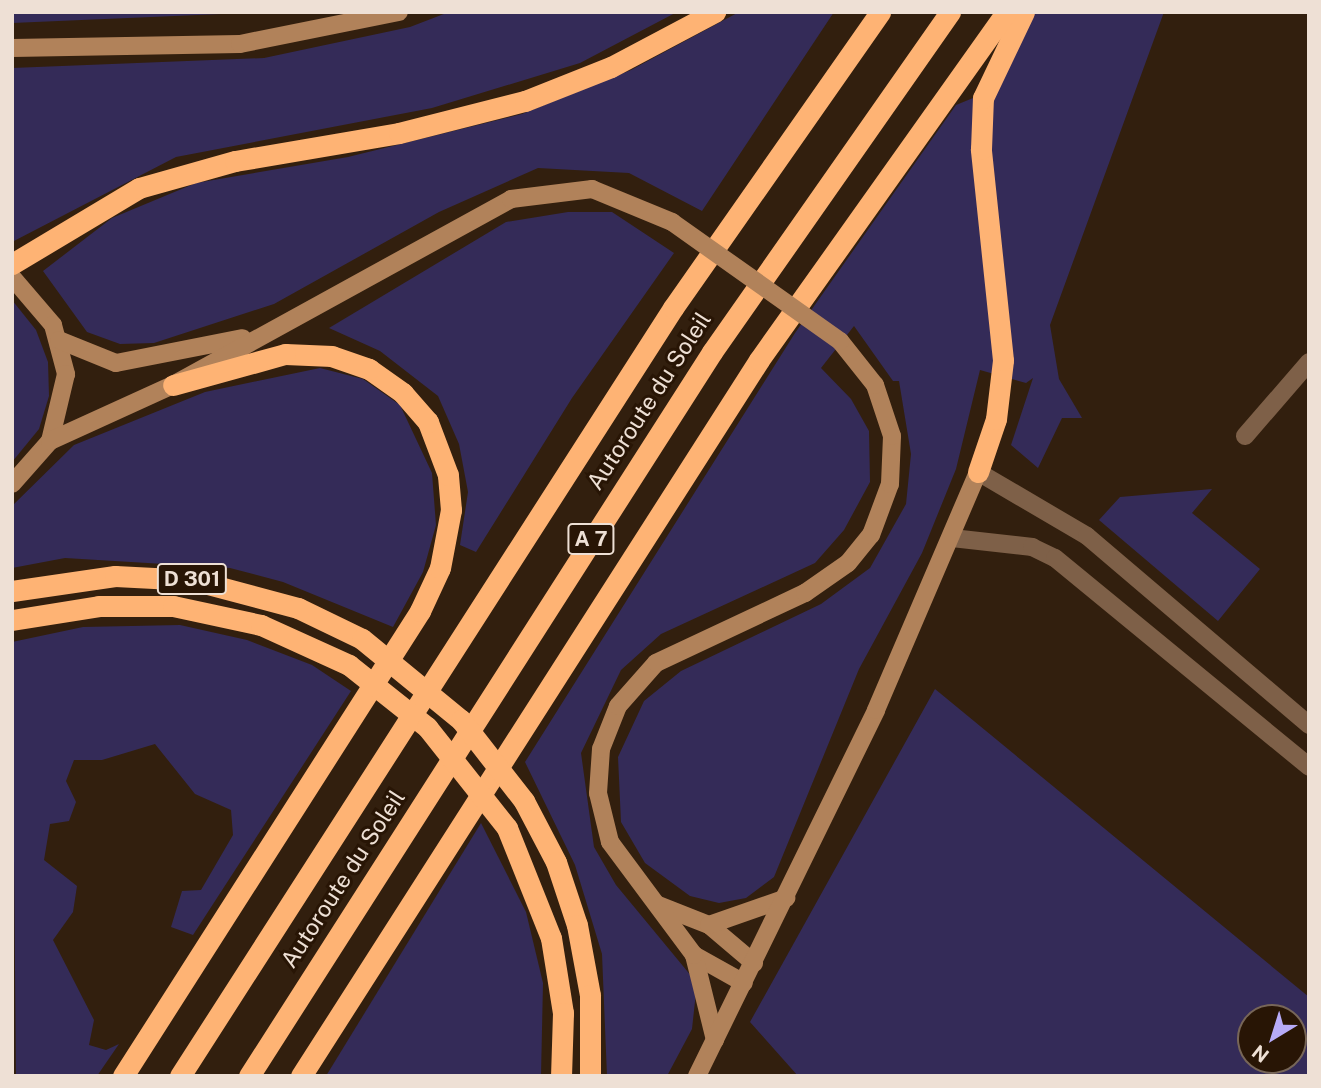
<!DOCTYPE html>
<style>
body{margin:0}
#map{position:relative;width:1321px;height:1088px;overflow:hidden;background:#321f0e;font-family:"Public Sans",sans-serif}
div>[style]{position:absolute}
.green>*{inset:0;background:#342b58}
.street>*{height:18px;margin:-9px;padding:0 9px;transform-origin:9px;border-radius:9px;background:#7e6048}
.secondary>*{height:18px;margin:-9px;padding:0 9px;transform-origin:9px;border-radius:9px;background:#b1825a}
.highway>*{height:21px;margin:-10.5px;padding:0 10.5px;transform-origin:10.5px;border-radius:10.5px;background:#feb374}
.secondary-bridge>*{height:18px;margin:-9px;padding:0 9px;transform-origin:9px;border-radius:9px;background:#b1825a}
.highway-bridge>*{height:21px;margin:-10.5px;padding:0 10.5px;transform-origin:10.5px;border-radius:10.5px;background:#feb374}
span{translate:-50% -50%;white-space:nowrap;text-align:center;line-height:1.15;-webkit-text-stroke:6px #281505;paint-order:stroke}
.shield-label span{padding:2px 5px;background:#281505;border:2px solid;border-radius:5px;-webkit-text-stroke-width:0}
.shield-label{font-size:21px;color:#eee0d5;font-weight:700}
.street-label{font-size:23px;color:#eee0d5}
.frame{position:absolute;inset:0;border:14px solid #eee0d5;pointer-events:none}
.north{position:absolute;left:1237px;top:1004px;width:70px;height:70px;box-sizing:border-box;background:#281505;border:2px solid #776658;border-radius:50%;rotate:218deg;font-size:19px;font-weight:700;line-height:28px;text-align:center;color:#eee0d5}
.north::after{content:'';display:block;margin:auto;width:24px;height:32px;background:#b7abf8;clip-path:polygon(50% 0,100% 100%,50% 72%,0 100%)}
</style>
<div id="map">
<div class="green">
<i style="clip-path:polygon(12px 12px,270px 12px,12px 23px)"></i>
<i style="clip-path:polygon(449px 12px,677px 12px,580px 63px,432px 108px,176px 157px,12px 242px,12px 68px,264px 58px,410px 27px)"></i>
<i style="clip-path:polygon(739px 12px,834px 12px,702px 211px,629px 173px,538px 168px,439px 212px,274px 304px,154px 343px,120px 344px,87px 332px,43px 271px,112px 218px,196px 183px,348px 157px,522px 114px,631px 70px)"></i>
<i style="clip-path:polygon(1035px 12px,1164px 12px,1050px 325px,1059px 379px,1082px 418px,1062px 418px,1038px 468px,1011px 445px,1033px 378px,1026px 383px,980px 370px,956px 469px,922px 553px,859px 669px,774px 877px,746px 898px,719px 903px,690px 896px,645px 863px,621px 822px,618px 757px,644px 701px,681px 671px,821px 604px,870px 568px,906px 504px,911px 454px,899px 381px,893px 381px,854px 326px,821px 368px,851px 399px,869px 431px,870px 482px,844px 530px,815px 563px,661px 634px,621px 670px,581px 753px,594px 847px,616px 885px,697px 983px,692px 1029px,667px 1076px,607px 1076px,602px 954px,575px 865px,525px 762px,795px 333px,956px 105px,995px 89px)"></i>
<i style="clip-path:polygon(568px 212px,612px 212px,674px 253px,572px 398px,476px 552px,460px 545px,468px 492px,459px 444px,438px 396px,380px 351px,329px 328px,506px 222px)"></i>
<i style="clip-path:polygon(12px 300px,36px 330px,48px 362px,49px 396px,39px 429px,12px 462px)"></i>
<i style="clip-path:polygon(320px 368px,363px 379px,400px 405px,432px 473px,436px 525px,423px 572px,393px 627px,283px 582px,230px 568px,65px 558px,12px 568px,12px 506px,74px 445px,205px 392px)"></i>
<i style="clip-path:polygon(1212px 489px,1192px 513px,1260px 569px,1218px 621px,1099px 520px,1120px 497px)"></i>
<i style="clip-path:polygon(180px 625px,247px 640px,312px 665px,351px 691px,193px 935px,171px 927px,182px 891px,201px 890px,233px 835px,231px 810px,195px 794px,155px 744px,102px 760px,74px 760px,66px 781px,76px 802px,69px 821px,50px 824px,44px 860px,77px 886px,73px 912px,53px 940px,94px 1020px,89px 1045px,106px 1050px,119px 1044px,97px 1076px,16px 1076px,12px 642px,83px 627px)"></i>
<i style="clip-path:polygon(evenodd,935px 689px,1309px 997px,1309px 1076px,798px 1076px,750px 1022px,935px 689px,1251px 1018px,1293px 1018px,1293px 1060px,1251px 1060px,1251px 1018px)"></i>
<i style="clip-path:polygon(481px 823px,526px 912px,543px 983px,541px 1076px,326px 1076px)"></i>
</div>
<div class="street">
<i style="left:1245px;top:436px;width:98px;rotate:-49.1deg"></i>
<i style="left:978px;top:472px;width:126px;rotate:30.4deg"></i>
<i style="left:1087px;top:536px;width:292px;rotate:40.4deg"></i>
<i style="left:952px;top:538px;width:81px;rotate:6.4deg"></i>
<i style="left:1032px;top:547px;width:25px;rotate:26deg"></i>
<i style="left:1055px;top:558px;width:329px;rotate:39.4deg"></i>
</div>
<div class="secondary">
<i style="left:12px;top:48px;width:228px;rotate:-1deg"></i>
<i style="left:240px;top:44px;width:162px;rotate:-11.4deg"></i>
<i style="left:12px;top:277px;width:63px;rotate:49.5deg"></i>
<i style="left:53px;top:325px;width:51px;rotate:75.1deg"></i>
<i style="left:66px;top:374px;width:69px;rotate:103.4deg"></i>
<i style="left:50px;top:441px;width:57px;rotate:131.5deg"></i>
<i style="left:59px;top:340px;width:61px;rotate:22deg"></i>
<i style="left:116px;top:363px;width:129px;rotate:-11.1deg"></i>
<i style="left:50px;top:441px;width:135px;rotate:-24.5deg"></i>
<i style="left:173px;top:385px;width:386px;rotate:-28.8deg"></i>
<i style="left:511px;top:199px;width:82px;rotate:-7deg"></i>
<i style="left:592px;top:189px;width:87px;rotate:22.4deg"></i>
<i style="left:658px;top:905px;width:55px;rotate:21.4deg"></i>
<i style="left:709px;top:925px;width:59px;rotate:40.2deg"></i>
<i style="left:709px;top:925px;width:82px;rotate:-19.3deg"></i>
<i style="left:694px;top:955px;width:57px;rotate:29.2deg"></i>
<i style="left:715px;top:1040px;width:88px;rotate:-103.9deg"></i>
<i style="left:694px;top:955px;width:141px;rotate:-126.6deg"></i>
<i style="left:610px;top:842px;width:50px;rotate:-103.8deg"></i>
<i style="left:598px;top:793px;width:44px;rotate:-86.1deg"></i>
<i style="left:601px;top:749px;width:46px;rotate:-68.4deg"></i>
<i style="left:618px;top:706px;width:57px;rotate:-48.5deg"></i>
<i style="left:656px;top:663px;width:165px;rotate:-25.2deg"></i>
<i style="left:805px;top:593px;width:52px;rotate:-34.9deg"></i>
<i style="left:848px;top:563px;width:36px;rotate:-51deg"></i>
<i style="left:871px;top:535px;width:54px;rotate:-69.6deg"></i>
<i style="left:890px;top:484px;width:48px;rotate:-87.6deg"></i>
<i style="left:892px;top:436px;width:54px;rotate:-108.4deg"></i>
<i style="left:875px;top:385px;width:56px;rotate:-128.5deg"></i>
<i style="left:697px;top:1076px;width:407px;rotate:-63.9deg"></i>
<i style="left:876px;top:710px;width:259px;rotate:-66.8deg"></i>
</div>
<div class="highway">
<i style="left:12px;top:264px;width:148px;rotate:-30.9deg"></i>
<i style="left:139px;top:188px;width:100px;rotate:-15.7deg"></i>
<i style="left:235px;top:161px;width:166px;rotate:-9.7deg"></i>
<i style="left:399px;top:133px;width:130px;rotate:-14.3deg"></i>
<i style="left:525px;top:101px;width:92px;rotate:-21.6deg"></i>
<i style="left:611px;top:67px;width:118px;rotate:-27.9deg"></i>
<i style="left:978px;top:472px;width:56px;rotate:-71.2deg"></i>
<i style="left:996px;top:419px;width:59px;rotate:-83.2deg"></i>
<i style="left:1003px;top:360px;width:212px;rotate:-96deg"></i>
<i style="left:981px;top:149px;width:51px;rotate:-87.8deg"></i>
<i style="left:983px;top:98px;width:95px;rotate:-64.5deg"></i>
<i style="left:12px;top:591px;width:104px;rotate:-8.3deg"></i>
<i style="left:115px;top:576px;width:78px;rotate:2.9deg"></i>
<i style="left:193px;top:580px;width:109px;rotate:14.9deg"></i>
<i style="left:298px;top:608px;width:71px;rotate:25.8deg"></i>
<i style="left:12px;top:620px;width:88px;rotate:-9.1deg"></i>
<i style="left:99px;top:606px;width:74px"></i>
<i style="left:173px;top:606px;width:90px;rotate:12.2deg"></i>
<i style="left:261px;top:625px;width:97px;rotate:24.4deg"></i>
<i style="left:524px;top:801px;width:69px;rotate:62.3deg"></i>
<i style="left:556px;top:862px;width:66px;rotate:71.6deg"></i>
<i style="left:577px;top:925px;width:71px;rotate:79.5deg"></i>
<i style="left:590px;top:995px;width:81px;rotate:90deg"></i>
<i style="left:507px;top:828px;width:118px;rotate:68.2deg"></i>
<i style="left:551px;top:938px;width:76px;rotate:80.9deg"></i>
<i style="left:563px;top:1013px;width:63px;rotate:91.8deg"></i>
<i style="left:123px;top:1076px;width:552px;rotate:-57.43deg"></i>
<i style="left:420px;top:611px;width:47px;rotate:-65.1deg"></i>
<i style="left:440px;top:568px;width:59px;rotate:-79.3deg"></i>
<i style="left:451px;top:510px;width:35px;rotate:-95deg"></i>
<i style="left:448px;top:475px;width:57px;rotate:-110.7deg"></i>
<i style="left:428px;top:422px;width:38px;rotate:-131deg"></i>
<i style="left:403px;top:393px;width:42px;rotate:-144.8deg"></i>
<i style="left:369px;top:369px;width:39px;rotate:-161deg"></i>
<i style="left:332px;top:356px;width:47px;rotate:-177.6deg"></i>
<i style="left:285px;top:354px;width:116px;rotate:164.5deg"></i>
<i style="left:180px;top:1076px;width:913px;rotate:-57.3deg"></i>
<i style="left:673px;top:308px;width:361px;rotate:-55deg"></i>
<i style="left:249px;top:1076px;width:859px;rotate:-57.4deg"></i>
<i style="left:712px;top:352px;width:415px;rotate:-55deg"></i>
<i style="left:301px;top:1076px;width:850px;rotate:-57.39deg"></i>
<i style="left:759px;top:360px;width:427px;rotate:-54.6deg"></i>
</div>
<div class="secondary-bridge">
<i style="left:672px;top:222px;width:206px;rotate:35.3deg"></i>
</div>
<div class="highway-bridge">
<i style="left:362px;top:639px;width:128px;rotate:39.3deg"></i>
<i style="left:461px;top:720px;width:103px;rotate:52.1deg"></i>
<i style="left:349px;top:665px;width:100px;rotate:38.5deg"></i>
<i style="left:427px;top:727px;width:129px;rotate:51.6deg"></i>
</div>
<div class="shield-label">
<span style="left:591px;top:539px">A 7</span>
<span style="left:192px;top:579px">D 301</span>
</div>
<div class="street-label">
<span style="left:649px;top:401px;rotate:-57deg">Autoroute du Soleil</span>
<span style="left:343px;top:879px;rotate:-57deg">Autoroute du Soleil</span>
</div>
<div class="frame"></div>
<div class="north">N</div>
</div>
